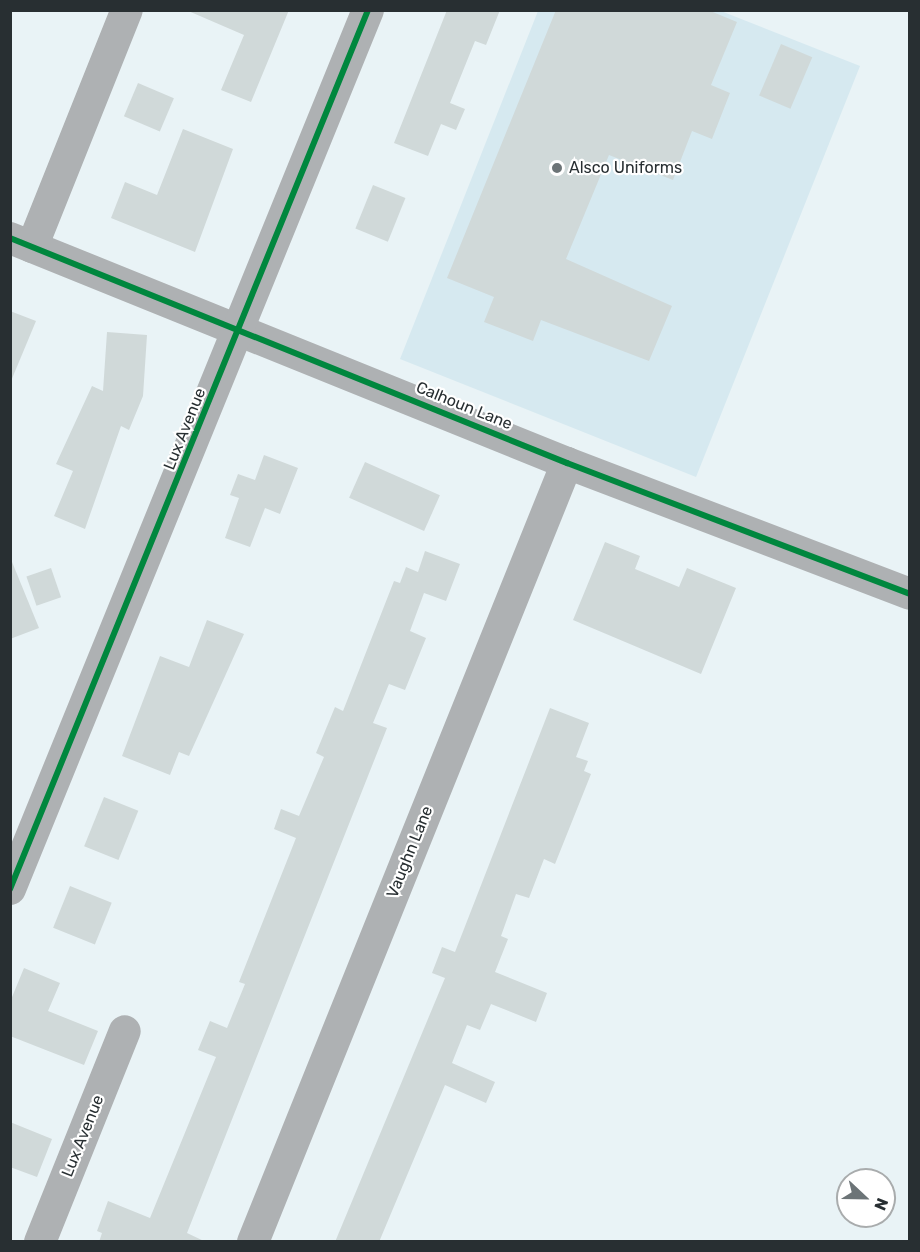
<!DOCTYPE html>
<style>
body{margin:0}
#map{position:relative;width:920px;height:1252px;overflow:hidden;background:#e9f3f6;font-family:Rubik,sans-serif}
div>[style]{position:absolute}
.built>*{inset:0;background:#d6e9f0}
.building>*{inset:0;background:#d0d9d9;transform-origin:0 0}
.minor>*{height:32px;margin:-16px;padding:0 16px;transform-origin:16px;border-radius:16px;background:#aeb1b3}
.cycleway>*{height:6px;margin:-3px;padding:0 3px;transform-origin:3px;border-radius:3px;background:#00873e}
.dots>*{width:16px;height:16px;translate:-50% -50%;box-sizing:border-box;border:3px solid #fff;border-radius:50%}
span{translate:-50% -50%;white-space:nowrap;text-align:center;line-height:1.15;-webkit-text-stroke:4.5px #fff;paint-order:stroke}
.poi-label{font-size:16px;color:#282f32}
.left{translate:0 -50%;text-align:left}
.street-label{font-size:16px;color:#282f32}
.frame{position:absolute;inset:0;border:12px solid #282f32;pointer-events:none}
.north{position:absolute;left:836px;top:1168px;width:60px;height:60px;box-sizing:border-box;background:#fff;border:2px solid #a9acad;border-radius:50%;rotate:112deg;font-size:16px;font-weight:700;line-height:24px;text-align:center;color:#282f32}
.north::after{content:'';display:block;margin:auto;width:21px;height:27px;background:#6c7477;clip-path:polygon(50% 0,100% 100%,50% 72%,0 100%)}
</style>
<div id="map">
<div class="built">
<i style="clip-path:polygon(538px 11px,721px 11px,860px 66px,696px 477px,400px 359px)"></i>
</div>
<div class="building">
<i style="clip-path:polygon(186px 10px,289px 10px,251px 102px,221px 90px,244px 35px)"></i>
<i style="clip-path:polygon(447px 10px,500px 10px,486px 45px,475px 41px,450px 103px,465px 109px,456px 130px,441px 124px,428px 156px,394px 143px)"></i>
<i style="clip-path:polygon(556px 10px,708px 10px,737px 22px,711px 85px,730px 93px,712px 139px,692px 131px,673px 180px,609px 155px,566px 259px,672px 306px,649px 361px,541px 320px,533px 341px,484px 322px,494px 297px,447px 278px)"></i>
<i style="left:781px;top:44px;width:34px;height:56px;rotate:23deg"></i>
<i style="left:138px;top:83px;width:39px;height:36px;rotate:23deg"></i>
<i style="clip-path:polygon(183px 129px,233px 149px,195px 252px,111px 218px,125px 182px,157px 195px)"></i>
<i style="left:373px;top:185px;width:35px;height:47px;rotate:22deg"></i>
<i style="clip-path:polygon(10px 311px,36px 321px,11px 381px,10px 381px)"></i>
<i style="clip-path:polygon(107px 332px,147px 335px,143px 396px,129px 430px,121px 426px,85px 529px,54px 516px,73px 471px,56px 464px,92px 386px,103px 391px)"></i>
<i style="clip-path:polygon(264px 455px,298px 468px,280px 514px,265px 508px,250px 547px,225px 538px,239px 498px,230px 495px,238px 474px,255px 480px)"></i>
<i style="left:365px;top:462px;width:82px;height:39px;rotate:24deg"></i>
<i style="clip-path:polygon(605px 542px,640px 556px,635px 569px,679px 587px,687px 568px,736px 588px,701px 674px,573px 620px)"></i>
<i style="clip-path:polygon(425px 551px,460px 564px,446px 601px,424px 593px,410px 631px,426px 638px,405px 690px,389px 684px,373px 723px,387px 728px,187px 1233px,206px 1242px,99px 1242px,102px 1233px,97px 1231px,108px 1201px,150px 1218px,216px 1057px,198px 1050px,210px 1021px,227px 1028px,245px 984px,239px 982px,296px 838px,274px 829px,281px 809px,299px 816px,324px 757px,316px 753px,335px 707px,343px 711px,394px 581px,400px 583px,406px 567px,418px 572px)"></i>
<i style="clip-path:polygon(10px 557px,39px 628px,10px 639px)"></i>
<i style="left:51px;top:568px;width:31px;height:26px;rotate:71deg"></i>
<i style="clip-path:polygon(207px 620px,244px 634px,189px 756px,179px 752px,170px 775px,122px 756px,160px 656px,189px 667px)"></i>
<i style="clip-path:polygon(550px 708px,589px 723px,576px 757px,588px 761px,584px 771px,591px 774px,555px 864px,544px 859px,529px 898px,516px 894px,501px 936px,508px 939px,495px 972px,547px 993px,536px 1022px,491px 1004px,480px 1030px,467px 1025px,452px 1063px,495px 1082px,486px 1103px,445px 1085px,379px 1242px,335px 1242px,445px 978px,432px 973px,442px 947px,455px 952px)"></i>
<i style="left:104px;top:797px;width:37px;height:53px;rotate:22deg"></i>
<i style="left:70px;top:886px;width:45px;height:45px;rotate:22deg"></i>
<i style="clip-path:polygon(24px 968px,60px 983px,48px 1011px,98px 1031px,84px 1065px,10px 1036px,10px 1002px)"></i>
<i style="clip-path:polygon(10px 1122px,52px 1139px,37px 1177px,10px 1167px)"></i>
</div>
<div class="minor">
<i style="left:10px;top:238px;width:601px;rotate:22deg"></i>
<i style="left:567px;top:463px;width:367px;rotate:20.9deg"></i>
<i style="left:32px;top:247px;width:255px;rotate:-68.2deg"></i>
<i style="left:10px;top:889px;width:949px;rotate:-67.84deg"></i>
<i style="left:40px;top:1242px;width:227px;rotate:-68.1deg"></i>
<i style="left:253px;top:1242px;width:840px;rotate:-68.05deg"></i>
</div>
<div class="cycleway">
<i style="left:10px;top:238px;width:601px;rotate:22deg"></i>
<i style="left:567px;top:463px;width:367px;rotate:20.9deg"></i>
<i style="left:10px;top:889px;width:949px;rotate:-67.84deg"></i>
</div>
<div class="dots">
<i style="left:557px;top:168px;background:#6c7477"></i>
</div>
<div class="poi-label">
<span class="left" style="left:569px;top:168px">Alsco Uniforms</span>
</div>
<div class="street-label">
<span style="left:464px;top:406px;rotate:22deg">Calhoun Lane</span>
<span style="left:185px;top:429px;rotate:-68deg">Lux Avenue</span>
<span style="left:410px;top:852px;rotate:-68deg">Vaughn Lane</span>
<span style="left:83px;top:1136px;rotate:-68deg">Lux Avenue</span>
</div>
<div class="frame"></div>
<div class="north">N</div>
</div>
